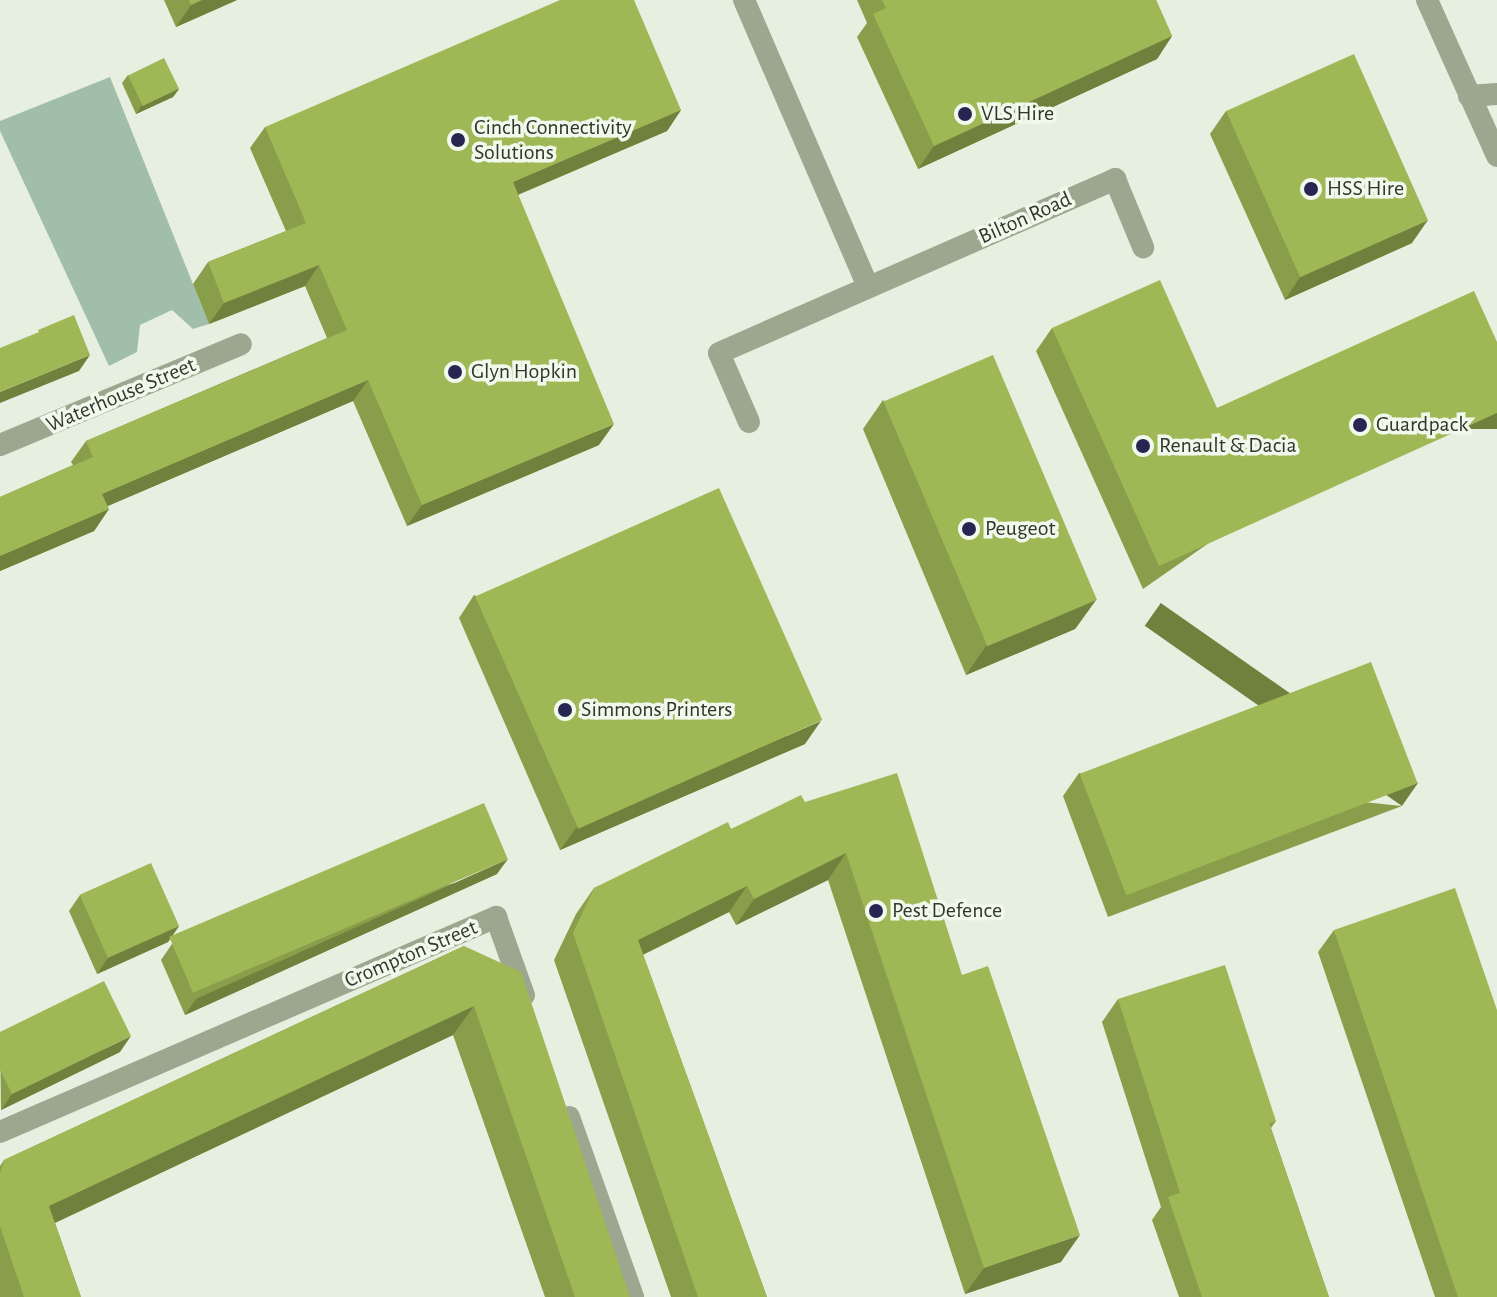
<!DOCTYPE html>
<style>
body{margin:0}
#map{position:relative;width:1497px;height:1297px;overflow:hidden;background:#e7f0e0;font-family:"Alegreya Sans",sans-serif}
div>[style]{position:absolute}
.green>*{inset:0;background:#a1beab}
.minor>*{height:22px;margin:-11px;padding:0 11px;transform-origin:11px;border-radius:11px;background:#9da790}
.wall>*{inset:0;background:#899e4a}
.shaded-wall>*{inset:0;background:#6f813c;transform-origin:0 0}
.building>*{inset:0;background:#9fb856;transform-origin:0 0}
.dots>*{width:22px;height:22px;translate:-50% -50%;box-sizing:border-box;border:4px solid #f1f8ec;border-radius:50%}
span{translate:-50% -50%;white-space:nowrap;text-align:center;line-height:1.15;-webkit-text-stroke:7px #f1f8ec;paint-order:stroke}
.poi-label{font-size:22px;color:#33362b}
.left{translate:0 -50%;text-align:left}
.street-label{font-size:22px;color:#33362b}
</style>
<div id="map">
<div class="green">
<i style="clip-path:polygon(110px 77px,209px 324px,193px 329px,172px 310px,140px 325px,137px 352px,109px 366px,0 131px,0 121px)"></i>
</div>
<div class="minor">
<i style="left:744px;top:0;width:313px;rotate:66.6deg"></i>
<i style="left:1427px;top:0;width:171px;rotate:65.8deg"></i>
<i style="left:1469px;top:96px;width:28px;rotate:-4deg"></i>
<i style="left:749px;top:422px;width:75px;rotate:-113.5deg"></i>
<i style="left:719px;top:353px;width:433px;rotate:-23.7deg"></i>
<i style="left:1115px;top:179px;width:74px;rotate:67.6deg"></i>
<i style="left:0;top:445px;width:261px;rotate:-22.7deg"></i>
<i style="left:569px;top:1117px;width:191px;rotate:70.4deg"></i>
<i style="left:0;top:1132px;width:541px;rotate:-23.44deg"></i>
<i style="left:496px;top:917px;width:83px;rotate:70.3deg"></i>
</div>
<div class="wall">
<i style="clip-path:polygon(164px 0,237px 0,176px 27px)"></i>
<i style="clip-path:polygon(857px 0,1156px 0,1172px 36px,1157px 59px,918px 169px,857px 37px,867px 23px)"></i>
<i style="clip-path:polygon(128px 75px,179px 89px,173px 97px,136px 114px,122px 83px)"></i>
<i style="clip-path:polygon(681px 110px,667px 131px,518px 195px,599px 445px,407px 526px,353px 401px,107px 506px,109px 509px,94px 531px,0 571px,0 497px,73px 465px,71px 462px,86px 441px,327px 338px,305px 286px,209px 324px,193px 284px,208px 262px,286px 231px,250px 148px,265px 127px)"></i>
<i style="clip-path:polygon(1226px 111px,1412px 243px,1285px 300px,1210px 134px)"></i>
<i style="clip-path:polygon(1052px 328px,1217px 408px,1497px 342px,1143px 589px,1036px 351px)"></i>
<i style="clip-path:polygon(883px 400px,1096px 600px,1075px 629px,966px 675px,863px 429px)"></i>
<i style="clip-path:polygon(474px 595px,805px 744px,560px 850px,459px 618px)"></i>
<i style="clip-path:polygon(1079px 773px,1402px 806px,1108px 917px,1063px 796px)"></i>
<i style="clip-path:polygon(805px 802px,962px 975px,1061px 1262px,965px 1294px,828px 880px,736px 925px,729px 912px,643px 955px,767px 1297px,671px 1297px,554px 960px,576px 914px,594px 888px,731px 829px)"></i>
<i style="clip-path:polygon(497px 874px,185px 1015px,161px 960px,172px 944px)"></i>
<i style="clip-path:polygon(80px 895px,179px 926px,168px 942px,97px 974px,69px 911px)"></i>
<i style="clip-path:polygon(1334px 930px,1497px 1297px,1435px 1297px,1318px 952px)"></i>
<i style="clip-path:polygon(464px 946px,630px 1297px,545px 1297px,453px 1035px,55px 1223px,81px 1297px,0 1297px,0 1166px,4px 1160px)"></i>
<i style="clip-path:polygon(1118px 999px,1276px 1121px,1271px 1128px,1329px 1297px,1179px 1297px,1152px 1220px,1161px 1207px,1102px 1022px)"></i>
<i style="clip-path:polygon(0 1032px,120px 1052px,1px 1110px)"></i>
</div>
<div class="shaded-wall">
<i style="clip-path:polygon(202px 0,237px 0,176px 27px,191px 5px)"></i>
<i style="clip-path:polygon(1172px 36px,1157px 59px,918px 169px,934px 146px)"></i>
<i style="clip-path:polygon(179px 89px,173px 97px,136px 114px,141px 106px)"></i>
<i style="clip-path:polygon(681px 110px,667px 131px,498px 203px,513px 182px)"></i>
<i style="clip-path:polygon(1428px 220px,1412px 243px,1285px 300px,1300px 277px)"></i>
<i style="clip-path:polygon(319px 265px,305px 286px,209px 324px,224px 303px)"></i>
<i style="clip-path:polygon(90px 355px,79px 371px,0 403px,0 392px)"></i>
<i style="clip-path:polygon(368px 380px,353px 401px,87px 515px,102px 494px)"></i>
<i style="left:1497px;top:413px;width:16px;height:371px;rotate:90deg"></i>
<i style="clip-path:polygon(614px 424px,599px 445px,407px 526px,422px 505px)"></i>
<i style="clip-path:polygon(109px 509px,94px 531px,0 571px,0 556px)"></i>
<i style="clip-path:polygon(1096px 600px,1075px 629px,966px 675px,986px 646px)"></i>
<i style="clip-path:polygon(821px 721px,805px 744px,560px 850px,576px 828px)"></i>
<i style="left:1418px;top:783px;width:28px;height:314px;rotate:125deg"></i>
<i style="clip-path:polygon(846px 853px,828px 880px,736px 925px,754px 899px)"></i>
<i style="clip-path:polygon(508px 859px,497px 874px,185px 1015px,196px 999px)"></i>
<i style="clip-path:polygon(747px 886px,729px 912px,619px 966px,638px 940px)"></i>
<i style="clip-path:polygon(179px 926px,168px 942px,97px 974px,108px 958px)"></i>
<i style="clip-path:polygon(474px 1006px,453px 1035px,29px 1235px,49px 1206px)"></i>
<i style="clip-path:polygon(131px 1036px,120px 1052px,1px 1110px,12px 1094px)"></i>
<i style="clip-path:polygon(1080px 1235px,1061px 1262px,965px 1294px,984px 1268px)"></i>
</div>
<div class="building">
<i style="clip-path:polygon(189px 0,202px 0,191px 5px)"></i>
<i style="clip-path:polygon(560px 0,634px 0,681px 110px,513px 182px,614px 424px,422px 505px,368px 380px,102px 494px,109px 509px,0 556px,0 497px,93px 457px,86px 441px,347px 330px,319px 265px,224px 303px,208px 262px,306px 223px,265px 127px)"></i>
<i style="clip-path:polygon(882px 0,1156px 0,1172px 36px,934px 146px,873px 14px,886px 8px)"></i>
<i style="left:1354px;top:54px;width:182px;height:140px;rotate:66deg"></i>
<i style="left:164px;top:58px;width:34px;height:40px;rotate:64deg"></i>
<i style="clip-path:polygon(1160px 280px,1217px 408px,1474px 291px,1497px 342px,1497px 413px,1159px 566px,1052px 328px)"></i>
<i style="clip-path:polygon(74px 315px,90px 355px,0 392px,0 348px,39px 332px,38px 330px)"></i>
<i style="left:993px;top:355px;width:266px;height:119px;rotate:67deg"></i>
<i style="left:719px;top:488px;width:254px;height:267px;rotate:66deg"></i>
<i style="left:1371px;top:662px;width:130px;height:312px;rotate:69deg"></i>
<i style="clip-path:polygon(897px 773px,962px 975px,988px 966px,1080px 1235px,984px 1268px,846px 853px,754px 899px,747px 886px,638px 940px,767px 1297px,698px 1297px,573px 933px,594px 888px,728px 822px,731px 829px,801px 795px,805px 802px)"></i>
<i style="left:484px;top:803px;width:61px;height:342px;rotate:67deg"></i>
<i style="left:151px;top:863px;width:69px;height:78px;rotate:66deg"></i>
<i style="clip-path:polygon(1455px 888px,1497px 1010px,1497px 1297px,1458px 1297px,1334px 930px)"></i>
<i style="clip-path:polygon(464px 946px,521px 972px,630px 1297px,575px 1297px,474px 1006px,49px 1206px,81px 1297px,24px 1297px,0 1226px,0 1174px,4px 1160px)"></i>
<i style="clip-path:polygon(1225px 965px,1276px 1121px,1269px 1123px,1329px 1297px,1202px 1297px,1168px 1197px,1180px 1193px,1118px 999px)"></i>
<i style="clip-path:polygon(104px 981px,131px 1036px,12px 1094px,0 1070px,0 1032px)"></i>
</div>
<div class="dots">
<i style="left:965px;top:114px;background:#292553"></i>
<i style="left:458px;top:140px;background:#292553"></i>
<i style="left:1311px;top:189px;background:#292553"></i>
<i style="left:455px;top:372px;background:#292553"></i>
<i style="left:1360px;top:425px;background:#292553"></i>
<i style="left:1143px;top:446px;background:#292553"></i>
<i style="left:969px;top:529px;background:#292553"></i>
<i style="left:565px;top:710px;background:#292553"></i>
<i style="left:876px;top:911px;background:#292553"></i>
</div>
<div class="poi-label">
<span class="left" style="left:981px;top:114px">VLS Hire</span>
<span class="left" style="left:474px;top:140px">Cinch Connectivity<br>Solutions</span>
<span class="left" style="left:1327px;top:189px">HSS Hire</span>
<span class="left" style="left:471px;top:372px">Glyn Hopkin</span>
<span class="left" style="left:1376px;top:425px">Guardpack</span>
<span class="left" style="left:1159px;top:446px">Renault &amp; Dacia</span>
<span class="left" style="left:985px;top:529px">Peugeot</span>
<span class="left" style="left:581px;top:710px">Simmons Printers</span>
<span class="left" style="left:892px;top:911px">Pest Defence</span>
</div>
<div class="street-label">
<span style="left:1025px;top:218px;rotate:-24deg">Bilton Road</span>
<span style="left:121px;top:395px;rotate:-23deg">Waterhouse Street</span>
<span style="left:411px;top:954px;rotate:-23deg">Crompton Street</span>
</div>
</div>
